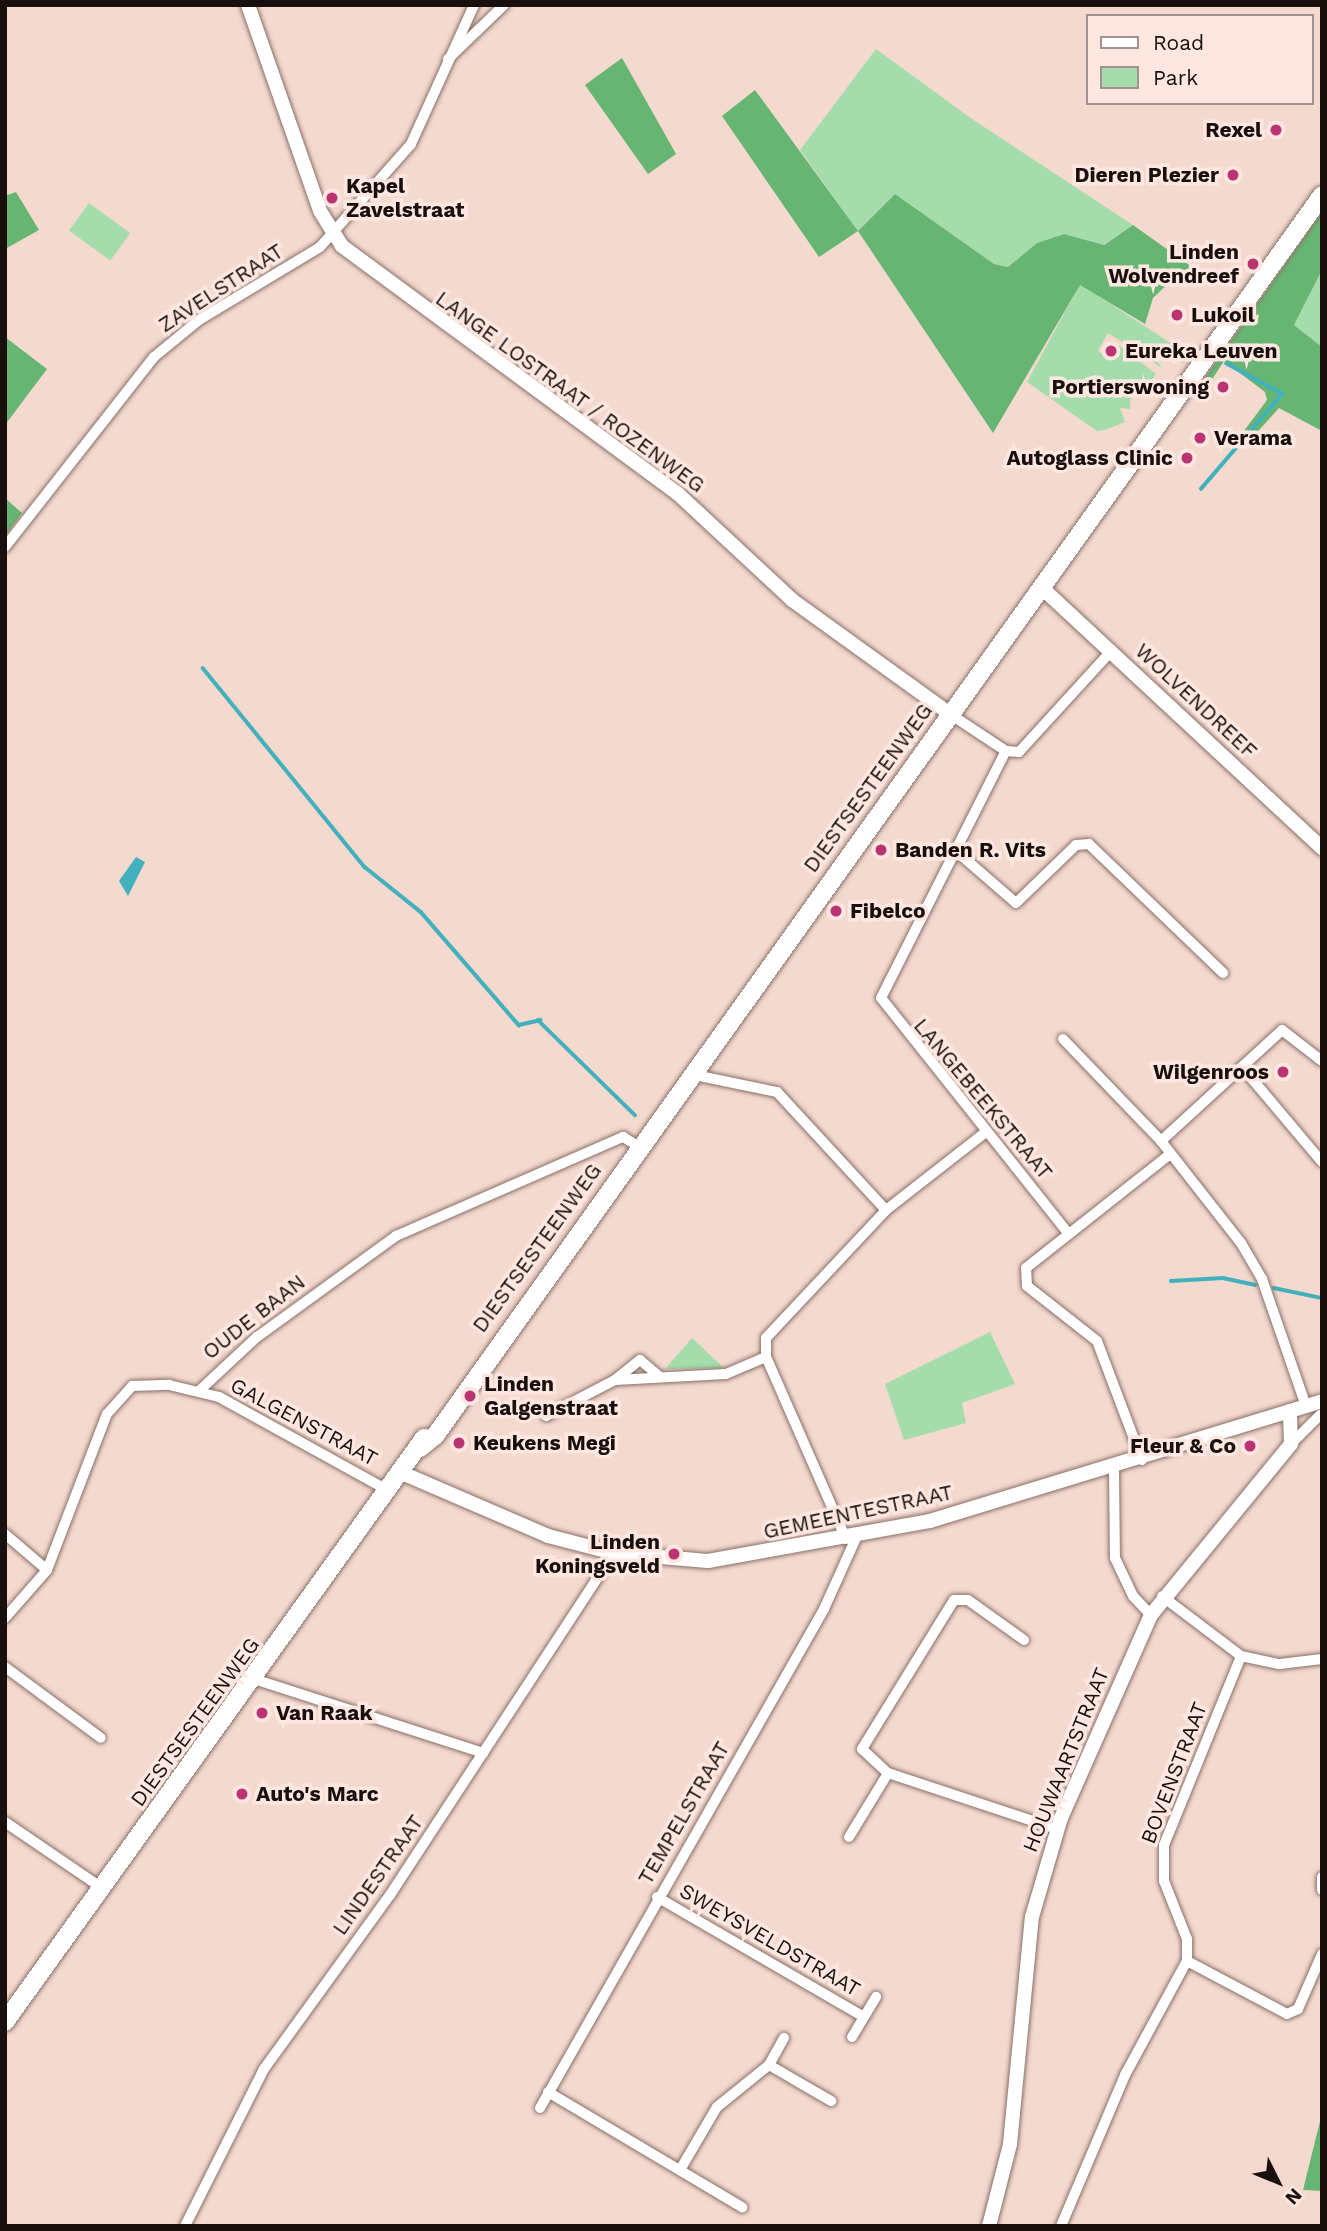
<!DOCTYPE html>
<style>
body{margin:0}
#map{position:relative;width:1327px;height:2231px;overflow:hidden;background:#f4d9cf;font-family:"Work Sans",sans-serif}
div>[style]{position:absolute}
.green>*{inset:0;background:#a4ddab;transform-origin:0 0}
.forest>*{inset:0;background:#67b573}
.water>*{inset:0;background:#43b0bd}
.stream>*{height:3.5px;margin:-1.75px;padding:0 1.75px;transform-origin:1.75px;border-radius:1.75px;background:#43b0bd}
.roads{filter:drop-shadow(0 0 2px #887068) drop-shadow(0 0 2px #887068)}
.minor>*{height:10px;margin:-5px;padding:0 5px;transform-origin:5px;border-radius:5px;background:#fff}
.tertiary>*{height:14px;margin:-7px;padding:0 7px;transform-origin:7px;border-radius:7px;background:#fff}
.primary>*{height:18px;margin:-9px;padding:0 9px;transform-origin:9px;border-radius:9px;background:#fff}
.dots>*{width:19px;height:19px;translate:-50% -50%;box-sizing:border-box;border:4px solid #fde7e0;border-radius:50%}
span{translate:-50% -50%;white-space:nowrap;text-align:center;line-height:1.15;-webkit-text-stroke:7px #fde7e0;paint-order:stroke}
.poi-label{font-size:21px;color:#19100d;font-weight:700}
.right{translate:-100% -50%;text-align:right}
.left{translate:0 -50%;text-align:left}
.street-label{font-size:21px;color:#19100d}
.frame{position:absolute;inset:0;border:7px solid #19100d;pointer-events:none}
.legend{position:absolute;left:1086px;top:14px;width:228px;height:91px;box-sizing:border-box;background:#fde7e0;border:2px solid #a2918c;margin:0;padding:9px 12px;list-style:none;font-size:21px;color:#19100d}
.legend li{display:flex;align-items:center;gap:14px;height:35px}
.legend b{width:35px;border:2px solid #a2918c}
.north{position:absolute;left:1243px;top:2147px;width:70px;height:70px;-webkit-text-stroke:5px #fde7e0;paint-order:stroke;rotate:133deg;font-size:19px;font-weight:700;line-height:28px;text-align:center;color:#19100d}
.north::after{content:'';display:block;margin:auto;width:24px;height:32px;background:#19100d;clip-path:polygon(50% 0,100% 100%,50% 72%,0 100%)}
</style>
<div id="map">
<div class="green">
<i style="clip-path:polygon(876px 49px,972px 119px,1133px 225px,1103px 245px,1064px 234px,1037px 243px,1008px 267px,994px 264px,895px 194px,858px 231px,800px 150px)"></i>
<i style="left:89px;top:203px;width:51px;height:34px;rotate:36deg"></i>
<i style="clip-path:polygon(1322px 270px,1322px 347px,1294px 325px)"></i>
<i style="clip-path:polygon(1080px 284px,1189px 355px,1183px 363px,1160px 351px,1155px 358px,1162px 368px,1108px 333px,1098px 351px,1109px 358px,1117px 344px,1156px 374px,1143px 392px,1131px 391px,1130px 409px,1120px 408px,1125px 422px,1105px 430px,1097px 431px,1027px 382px)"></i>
<i style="clip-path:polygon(990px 1332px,1015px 1384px,962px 1403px,966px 1423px,904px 1440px,885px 1384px)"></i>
<i style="clip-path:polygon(692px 1338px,724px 1368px,665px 1369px)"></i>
</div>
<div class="forest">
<i style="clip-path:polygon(622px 58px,676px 154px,648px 174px,585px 85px)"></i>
<i style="clip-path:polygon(755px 90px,858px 231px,895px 194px,994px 264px,1008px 267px,1037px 243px,1064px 234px,1104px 245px,1133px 225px,1199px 272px,1170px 282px,1153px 298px,1145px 324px,1080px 285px,993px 433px,858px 231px,819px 257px,722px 116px)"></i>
<i style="clip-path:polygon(16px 192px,39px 230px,5px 249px,5px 196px)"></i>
<i style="clip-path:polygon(1322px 212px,1322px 270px,1294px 325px,1322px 347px,1322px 431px,1279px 408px,1252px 438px,1244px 431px,1267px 400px,1265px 392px,1224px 361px,1209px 384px,1204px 379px)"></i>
<i style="clip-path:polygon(5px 337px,47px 369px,5px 425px)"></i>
<i style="clip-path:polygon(5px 498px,22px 513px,5px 536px)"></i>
<i style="clip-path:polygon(1322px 2113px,1322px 2191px,1303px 2190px)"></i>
</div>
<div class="water">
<i style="clip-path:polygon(136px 857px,145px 862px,128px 896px,119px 881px)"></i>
</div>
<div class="stream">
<i style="left:1201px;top:489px;width:125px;rotate:-49.5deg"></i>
<i style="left:1282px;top:394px;width:63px;rotate:-151.4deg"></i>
<i style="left:203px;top:668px;width:257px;rotate:50.9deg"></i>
<i style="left:365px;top:867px;width:72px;rotate:38.8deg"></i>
<i style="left:421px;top:912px;width:150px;rotate:49.1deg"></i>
<i style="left:519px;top:1025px;width:22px;rotate:-13deg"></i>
<i style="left:538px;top:1020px;width:136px;rotate:44.4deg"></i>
<i style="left:1171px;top:1281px;width:52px;rotate:-3.3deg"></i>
<i style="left:1223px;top:1278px;width:33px;rotate:12deg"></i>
<i style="left:1274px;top:1288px;width:49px;rotate:11.8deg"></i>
</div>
<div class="roads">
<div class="minor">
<i style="left:448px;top:59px;width:78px;rotate:-44deg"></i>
<i style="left:5px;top:547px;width:241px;rotate:-51.9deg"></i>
<i style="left:154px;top:357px;width:58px;rotate:-39.4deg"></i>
<i style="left:199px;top:320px;width:141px;rotate:-31.1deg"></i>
<i style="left:320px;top:247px;width:137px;rotate:-48.5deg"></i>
<i style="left:411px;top:144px;width:153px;rotate:-65.6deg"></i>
<i style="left:950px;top:714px;width:67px;rotate:33.5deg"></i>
<i style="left:956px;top:851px;width:79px;rotate:40.9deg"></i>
<i style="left:1016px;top:903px;width:83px;rotate:-44deg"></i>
<i style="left:1076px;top:845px;width:13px;rotate:-4deg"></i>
<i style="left:1089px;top:844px;width:186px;rotate:43.9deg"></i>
<i style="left:1063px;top:1039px;width:141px;rotate:46.1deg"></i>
<i style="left:1161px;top:1141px;width:130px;rotate:51.9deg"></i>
<i style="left:1241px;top:1243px;width:42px;rotate:59.7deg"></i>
<i style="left:1262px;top:1279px;width:134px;rotate:70.9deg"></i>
<i style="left:1242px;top:1067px;width:124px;rotate:49.9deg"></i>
<i style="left:690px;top:1074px;width:89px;rotate:11.7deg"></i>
<i style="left:777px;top:1092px;width:161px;rotate:47.3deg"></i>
<i style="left:1161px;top:1141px;width:164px;rotate:-42.5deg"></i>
<i style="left:1282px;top:1030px;width:51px;rotate:37.8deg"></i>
<i style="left:1068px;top:1233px;width:300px;rotate:-128.5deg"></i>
<i style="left:881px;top:998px;width:277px;rotate:-63.2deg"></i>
<i style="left:1006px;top:751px;width:13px;rotate:4deg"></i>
<i style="left:1019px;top:752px;width:138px;rotate:-47.6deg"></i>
<i style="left:615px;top:1380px;width:32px;rotate:-39deg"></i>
<i style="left:640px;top:1360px;width:26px;rotate:40deg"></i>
<i style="left:199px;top:1391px;width:79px;rotate:-43deg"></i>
<i style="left:257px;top:1337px;width:172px;rotate:-36deg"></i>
<i style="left:396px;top:1236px;width:248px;rotate:-23.6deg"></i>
<i style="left:623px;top:1137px;width:17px;rotate:31deg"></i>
<i style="left:546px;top:1416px;width:78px;rotate:-27.6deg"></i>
<i style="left:615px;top:1380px;width:111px;rotate:-3.1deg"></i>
<i style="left:726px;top:1374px;width:43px;rotate:-23deg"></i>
<i style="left:1291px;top:1444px;width:41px;rotate:-45deg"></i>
<i style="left:1142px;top:1460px;width:127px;rotate:-110.7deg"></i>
<i style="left:1097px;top:1341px;width:89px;rotate:-141.8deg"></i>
<i style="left:1027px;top:1286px;width:18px;rotate:-93deg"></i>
<i style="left:1026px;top:1268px;width:182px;rotate:-38.3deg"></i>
<i style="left:1114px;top:1469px;width:89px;rotate:89.4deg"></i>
<i style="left:1115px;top:1558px;width:42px;rotate:64.7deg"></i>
<i style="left:1133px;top:1596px;width:26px;rotate:47deg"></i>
<i style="left:5px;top:1534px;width:55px;rotate:40.6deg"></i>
<i style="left:846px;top:1539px;width:199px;rotate:-113.7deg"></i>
<i style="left:766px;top:1357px;width:19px;rotate:-90deg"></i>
<i style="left:766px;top:1338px;width:175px;rotate:-46.8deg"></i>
<i style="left:886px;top:1210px;width:127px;rotate:-38deg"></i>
<i style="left:5px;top:1618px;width:64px;rotate:-48.8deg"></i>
<i style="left:47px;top:1570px;width:167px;rotate:-69deg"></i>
<i style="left:107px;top:1414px;width:38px;rotate:-48deg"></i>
<i style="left:132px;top:1386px;width:37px;rotate:-2deg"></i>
<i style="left:169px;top:1385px;width:51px;rotate:13.5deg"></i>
<i style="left:219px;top:1397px;width:194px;rotate:28.9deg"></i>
<i style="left:1024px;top:1640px;width:69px;rotate:-144.5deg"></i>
<i style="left:968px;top:1600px;width:14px;rotate:180deg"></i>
<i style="left:954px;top:1600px;width:175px;rotate:121.7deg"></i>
<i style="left:862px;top:1749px;width:35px;rotate:43deg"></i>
<i style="left:888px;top:1773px;width:178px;rotate:18.3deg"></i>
<i style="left:1241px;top:1656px;width:40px;rotate:12deg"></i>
<i style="left:1280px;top:1664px;width:42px;rotate:-6.8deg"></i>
<i style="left:5px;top:1667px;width:119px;rotate:36.5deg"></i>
<i style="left:254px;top:1679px;width:241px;rotate:17.9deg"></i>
<i style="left:5px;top:1822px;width:117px;rotate:34.2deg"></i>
<i style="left:849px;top:1837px;width:75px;rotate:-58.6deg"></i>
<i style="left:1322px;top:1877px;width:13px;rotate:90deg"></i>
<i style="left:657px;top:1897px;width:239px;rotate:30.1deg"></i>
<i style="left:1187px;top:1961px;width:113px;rotate:27.9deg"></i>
<i style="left:1287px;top:2014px;width:12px;rotate:-24deg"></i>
<i style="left:1298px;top:2009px;width:60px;rotate:-66.4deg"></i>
<i style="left:852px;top:2037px;width:47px;rotate:-59deg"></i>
<i style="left:769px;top:2065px;width:31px;rotate:-61deg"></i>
<i style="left:548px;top:2092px;width:226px;rotate:30.7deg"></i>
<i style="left:540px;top:2108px;width:574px;rotate:-60.35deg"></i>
<i style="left:824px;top:1609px;width:80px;rotate:-65.7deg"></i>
<i style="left:680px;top:2170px;width:73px;rotate:-59.6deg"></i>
<i style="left:717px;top:2107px;width:67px;rotate:-38.9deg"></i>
<i style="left:769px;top:2065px;width:72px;rotate:30.1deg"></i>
<i style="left:185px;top:2226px;width:176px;rotate:-63.3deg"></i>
<i style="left:264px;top:2069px;width:215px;rotate:-54.1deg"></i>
<i style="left:390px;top:1895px;width:409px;rotate:-56.8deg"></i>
<i style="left:1061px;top:2226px;width:164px;rotate:-67deg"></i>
<i style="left:1125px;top:2075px;width:130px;rotate:-61.5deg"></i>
<i style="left:1187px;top:1961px;width:22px;rotate:-90deg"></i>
<i style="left:1187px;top:1939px;width:62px;rotate:-111.6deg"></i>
<i style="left:1164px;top:1881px;width:36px;rotate:-90deg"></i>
<i style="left:1164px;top:1845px;width:204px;rotate:-67.8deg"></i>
<i style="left:1241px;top:1656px;width:99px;rotate:-142.8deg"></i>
</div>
<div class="tertiary">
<i style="left:248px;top:5px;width:218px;rotate:70.7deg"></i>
<i style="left:320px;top:211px;width:41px;rotate:57.8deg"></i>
<i style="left:342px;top:246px;width:416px;rotate:36.4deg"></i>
<i style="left:677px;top:493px;width:157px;rotate:42.9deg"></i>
<i style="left:792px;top:600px;width:195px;rotate:35.8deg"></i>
<i style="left:1041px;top:587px;width:384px;rotate:42.9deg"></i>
<i style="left:402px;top:1473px;width:159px;rotate:23.3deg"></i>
<i style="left:548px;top:1536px;width:68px;rotate:14.4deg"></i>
<i style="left:614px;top:1553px;width:94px;rotate:4.9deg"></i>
<i style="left:708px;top:1561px;width:226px;rotate:-10.2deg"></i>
<i style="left:930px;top:1521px;width:410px;rotate:-17deg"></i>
<i style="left:989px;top:2226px;width:85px;rotate:-75.6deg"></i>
<i style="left:1010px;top:2144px;width:228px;rotate:-84.5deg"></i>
<i style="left:1032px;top:1917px;width:103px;rotate:-73.7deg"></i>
<i style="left:1061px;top:1818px;width:222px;rotate:-66.1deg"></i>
<i style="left:1151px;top:1615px;width:221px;rotate:-50.7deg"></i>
<i style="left:1291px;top:1444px;width:33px;rotate:-92deg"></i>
</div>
<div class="primary">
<i style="left:420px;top:1448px;width:19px;rotate:-39deg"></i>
<i style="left:435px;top:1436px;width:1525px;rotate:-54.44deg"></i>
<i style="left:5px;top:2022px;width:719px;rotate:-54.34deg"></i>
</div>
</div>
<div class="dots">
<i style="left:1276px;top:130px;background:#ba3373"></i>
<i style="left:1233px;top:175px;background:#ba3373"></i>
<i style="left:332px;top:198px;background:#ba3373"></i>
<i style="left:1253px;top:264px;background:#ba3373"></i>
<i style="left:1177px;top:315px;background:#ba3373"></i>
<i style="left:1111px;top:351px;background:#ba3373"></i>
<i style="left:1223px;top:387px;background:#ba3373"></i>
<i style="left:1200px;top:438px;background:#ba3373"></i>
<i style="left:1187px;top:458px;background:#ba3373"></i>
<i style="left:881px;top:850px;background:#ba3373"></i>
<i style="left:836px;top:911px;background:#ba3373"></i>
<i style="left:1283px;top:1072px;background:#ba3373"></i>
<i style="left:470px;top:1396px;background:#ba3373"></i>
<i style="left:459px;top:1443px;background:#ba3373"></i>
<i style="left:1250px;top:1446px;background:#ba3373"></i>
<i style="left:674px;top:1554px;background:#ba3373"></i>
<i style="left:262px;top:1713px;background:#ba3373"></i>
<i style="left:242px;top:1794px;background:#ba3373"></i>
</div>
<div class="poi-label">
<span class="right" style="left:1262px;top:130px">Rexel</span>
<span class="right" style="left:1219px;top:175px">Dieren Plezier</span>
<span class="left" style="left:346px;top:198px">Kapel<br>Zavelstraat</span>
<span class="right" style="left:1239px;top:264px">Linden<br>Wolvendreef</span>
<span class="left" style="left:1191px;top:315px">Lukoil</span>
<span class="left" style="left:1125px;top:351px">Eureka Leuven</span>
<span class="right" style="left:1209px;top:387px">Portierswoning</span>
<span class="left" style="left:1214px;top:438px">Verama</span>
<span class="right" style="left:1173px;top:458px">Autoglass Clinic</span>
<span class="left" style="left:895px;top:850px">Banden R. Vits</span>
<span class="left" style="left:850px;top:911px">Fibelco</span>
<span class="right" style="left:1269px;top:1072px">Wilgenroos</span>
<span class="left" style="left:484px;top:1396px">Linden<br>Galgenstraat</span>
<span class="left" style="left:473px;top:1443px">Keukens Megi</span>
<span class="right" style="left:1236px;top:1446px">Fleur &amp; Co</span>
<span class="right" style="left:660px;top:1554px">Linden<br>Koningsveld</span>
<span class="left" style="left:276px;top:1713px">Van Raak</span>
<span class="left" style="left:256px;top:1794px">Auto's Marc</span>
</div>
<div class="street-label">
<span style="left:221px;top:288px;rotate:-33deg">ZAVELSTRAAT</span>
<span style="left:570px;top:392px;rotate:36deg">LANGE LOSTRAAT / ROZENWEG</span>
<span style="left:1196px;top:701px;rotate:43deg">WOLVENDREEF</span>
<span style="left:868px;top:788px;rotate:-54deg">DIESTSESTEENWEG</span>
<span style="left:983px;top:1099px;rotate:50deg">LANGEBEEKSTRAAT</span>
<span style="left:537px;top:1248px;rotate:-54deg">DIESTSESTEENWEG</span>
<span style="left:254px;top:1317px;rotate:-38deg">OUDE BAAN</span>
<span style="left:304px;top:1422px;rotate:28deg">GALGENSTRAAT</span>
<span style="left:858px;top:1512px;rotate:-12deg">GEMEENTESTRAAT</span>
<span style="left:195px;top:1722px;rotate:-54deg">DIESTSESTEENWEG</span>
<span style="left:1066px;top:1760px;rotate:-68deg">HOUWAARTSTRAAT</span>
<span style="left:1174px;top:1773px;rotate:-69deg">BOVENSTRAAT</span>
<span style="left:684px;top:1813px;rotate:-60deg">TEMPELSTRAAT</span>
<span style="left:378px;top:1875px;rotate:-55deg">LINDESTRAAT</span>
<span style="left:770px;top:1940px;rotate:30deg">SWEYSVELDSTRAAT</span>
</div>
<div class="frame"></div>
<ul class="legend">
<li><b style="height:9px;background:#fff"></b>Road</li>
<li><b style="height:19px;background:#a4ddab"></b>Park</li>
</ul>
<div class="north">N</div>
</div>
